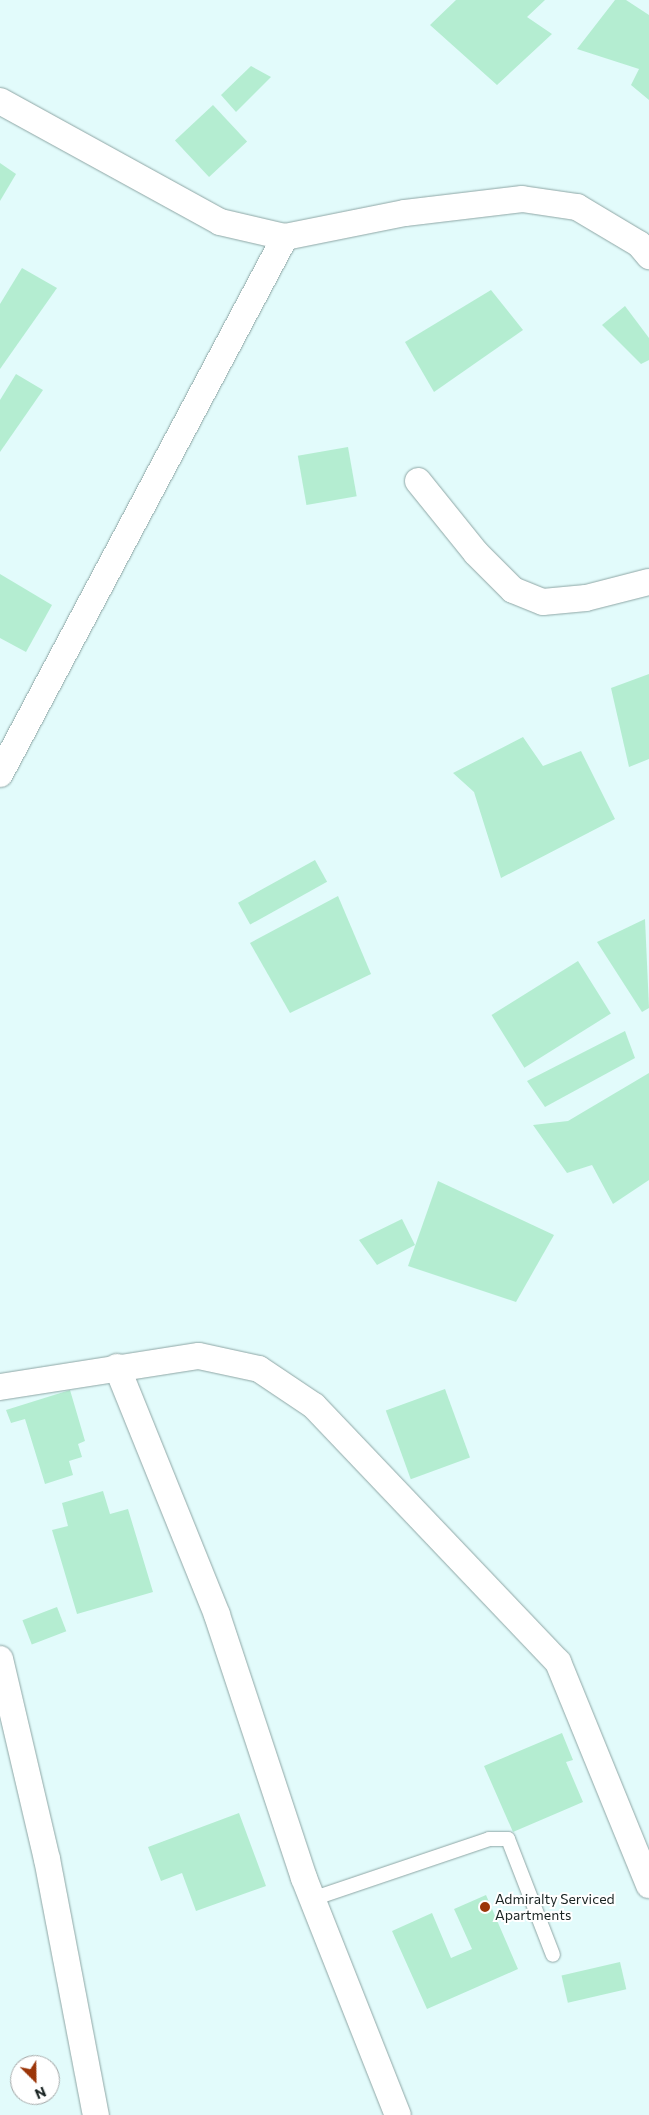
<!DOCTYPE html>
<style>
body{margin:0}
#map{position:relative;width:649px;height:2115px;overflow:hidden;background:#e2fbfb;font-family:Commissioner,sans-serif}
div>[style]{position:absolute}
.building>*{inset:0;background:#b4edd1;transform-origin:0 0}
.roads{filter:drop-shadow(0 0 1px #8ea6a5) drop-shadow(0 0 1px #8ea6a5)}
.service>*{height:14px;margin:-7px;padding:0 7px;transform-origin:7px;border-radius:7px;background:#fff}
.minor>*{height:26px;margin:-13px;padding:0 13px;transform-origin:13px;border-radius:13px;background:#fff}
.dots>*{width:14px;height:14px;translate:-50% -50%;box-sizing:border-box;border:2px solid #fff;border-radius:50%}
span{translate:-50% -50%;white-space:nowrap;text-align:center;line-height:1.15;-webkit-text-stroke:4px #fff;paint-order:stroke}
.poi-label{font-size:14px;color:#1a2423}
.left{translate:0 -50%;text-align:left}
.north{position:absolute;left:10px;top:2055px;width:50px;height:50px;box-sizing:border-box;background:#fff;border:1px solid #a3a7a7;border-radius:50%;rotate:157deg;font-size:14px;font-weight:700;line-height:20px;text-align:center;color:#1a2423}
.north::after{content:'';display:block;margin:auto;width:18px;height:22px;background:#9b3609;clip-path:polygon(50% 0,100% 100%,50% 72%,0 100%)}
</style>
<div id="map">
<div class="building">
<i style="clip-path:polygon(456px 0,545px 0,527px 17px,552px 34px,497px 85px,430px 25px)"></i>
<i style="clip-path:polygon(615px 0,626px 0,649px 15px,649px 100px,631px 85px,639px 69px,577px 49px)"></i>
<i style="clip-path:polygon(251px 66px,271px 77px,236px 112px,221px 95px)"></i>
<i style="left:213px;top:105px;width:50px;height:52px;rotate:47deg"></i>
<i style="clip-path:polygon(0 163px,16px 174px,0 201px)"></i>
<i style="clip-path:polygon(22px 268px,57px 288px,0 369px,0 304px)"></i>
<i style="clip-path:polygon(491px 290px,523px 330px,434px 392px,405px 342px)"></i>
<i style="clip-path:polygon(625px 306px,649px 338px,649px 360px,641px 364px,602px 325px)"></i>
<i style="clip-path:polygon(16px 374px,43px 390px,0 452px,0 400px)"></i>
<i style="left:348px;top:447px;width:50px;height:51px;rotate:80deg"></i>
<i style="clip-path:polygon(0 574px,52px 605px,26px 652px,0 638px)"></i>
<i style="clip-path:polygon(649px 674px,649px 759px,629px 767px,611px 688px)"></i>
<i style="clip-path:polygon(523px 737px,543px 766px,581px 751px,615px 819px,501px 878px,474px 792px,453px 773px)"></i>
<i style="left:315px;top:860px;width:25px;height:88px;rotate:61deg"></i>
<i style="clip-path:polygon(338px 896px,371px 974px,290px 1013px,250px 943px)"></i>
<i style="clip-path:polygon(645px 919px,649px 1008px,642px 1012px,597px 942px)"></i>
<i style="left:578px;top:961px;width:62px;height:102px;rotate:58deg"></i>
<i style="clip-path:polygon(625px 1031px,635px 1058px,545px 1107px,527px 1081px)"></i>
<i style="clip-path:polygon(649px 1073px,649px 1180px,613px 1204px,592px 1165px,567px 1173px,533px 1125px,568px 1121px)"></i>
<i style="clip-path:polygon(438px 1181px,554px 1235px,516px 1302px,408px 1266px)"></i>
<i style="clip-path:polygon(402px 1219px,415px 1245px,377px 1265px,359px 1240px)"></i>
<i style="left:445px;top:1389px;width:73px;height:63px;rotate:70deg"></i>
<i style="clip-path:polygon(70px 1390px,85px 1441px,78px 1444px,82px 1457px,69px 1461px,73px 1475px,45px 1484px,25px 1419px,11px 1423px,6px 1410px)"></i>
<i style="clip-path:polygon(103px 1491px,110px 1514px,128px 1509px,153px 1592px,77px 1614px,52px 1530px,68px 1526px,62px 1503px)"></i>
<i style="left:57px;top:1607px;width:26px;height:37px;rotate:69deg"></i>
<i style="clip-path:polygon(562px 1733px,573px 1760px,566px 1762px,583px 1802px,513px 1832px,484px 1766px)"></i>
<i style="clip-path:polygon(239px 1813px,266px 1886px,196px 1911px,182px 1873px,161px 1881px,148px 1847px)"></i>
<i style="clip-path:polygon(486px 1895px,518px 1969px,427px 2009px,392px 1931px,432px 1913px,451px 1958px,472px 1949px,454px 1909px)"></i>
<i style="left:620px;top:1962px;width:28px;height:60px;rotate:77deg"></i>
</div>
<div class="roads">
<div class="service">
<i style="left:312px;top:1899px;width:187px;rotate:-18.7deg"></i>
<i style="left:489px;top:1839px;width:19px"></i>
<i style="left:508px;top:1839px;width:124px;rotate:68.8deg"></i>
</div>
<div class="minor">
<i style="left:0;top:101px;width:251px;rotate:28.8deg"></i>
<i style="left:220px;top:222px;width:67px;rotate:13deg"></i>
<i style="left:285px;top:237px;width:122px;rotate:-11.3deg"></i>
<i style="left:405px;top:213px;width:118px;rotate:-6.8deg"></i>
<i style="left:522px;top:199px;width:56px;rotate:8.3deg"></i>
<i style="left:577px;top:207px;width:72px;rotate:30.8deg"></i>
<i style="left:639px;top:244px;width:16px;rotate:50deg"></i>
<i style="left:418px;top:481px;width:92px;rotate:51.1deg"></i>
<i style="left:476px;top:553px;width:52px;rotate:45deg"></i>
<i style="left:513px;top:590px;width:32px;rotate:22deg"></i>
<i style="left:543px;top:602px;width:43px;rotate:-5.3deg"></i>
<i style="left:586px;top:598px;width:65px;rotate:-14.3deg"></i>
<i style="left:0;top:774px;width:608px;rotate:-62.04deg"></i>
<i style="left:117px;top:1367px;width:267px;rotate:68deg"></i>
<i style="left:217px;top:1615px;width:277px;rotate:71.7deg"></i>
<i style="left:304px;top:1878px;width:255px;rotate:68.4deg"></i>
<i style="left:0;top:1387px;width:201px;rotate:-8.9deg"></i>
<i style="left:199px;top:1356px;width:61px;rotate:12.2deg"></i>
<i style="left:259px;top:1369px;width:66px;rotate:33.9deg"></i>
<i style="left:314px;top:1406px;width:354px;rotate:46.4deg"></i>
<i style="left:558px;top:1662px;width:241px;rotate:67.8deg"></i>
<i style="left:0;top:1659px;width:205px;rotate:76.8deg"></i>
<i style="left:47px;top:1859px;width:261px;rotate:79.2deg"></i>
</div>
</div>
<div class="dots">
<i style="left:485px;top:1907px;background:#9b3609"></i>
</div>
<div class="poi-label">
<span class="left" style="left:495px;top:1907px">Admiralty Serviced<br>Apartments</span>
</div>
<div class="north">N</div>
</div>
